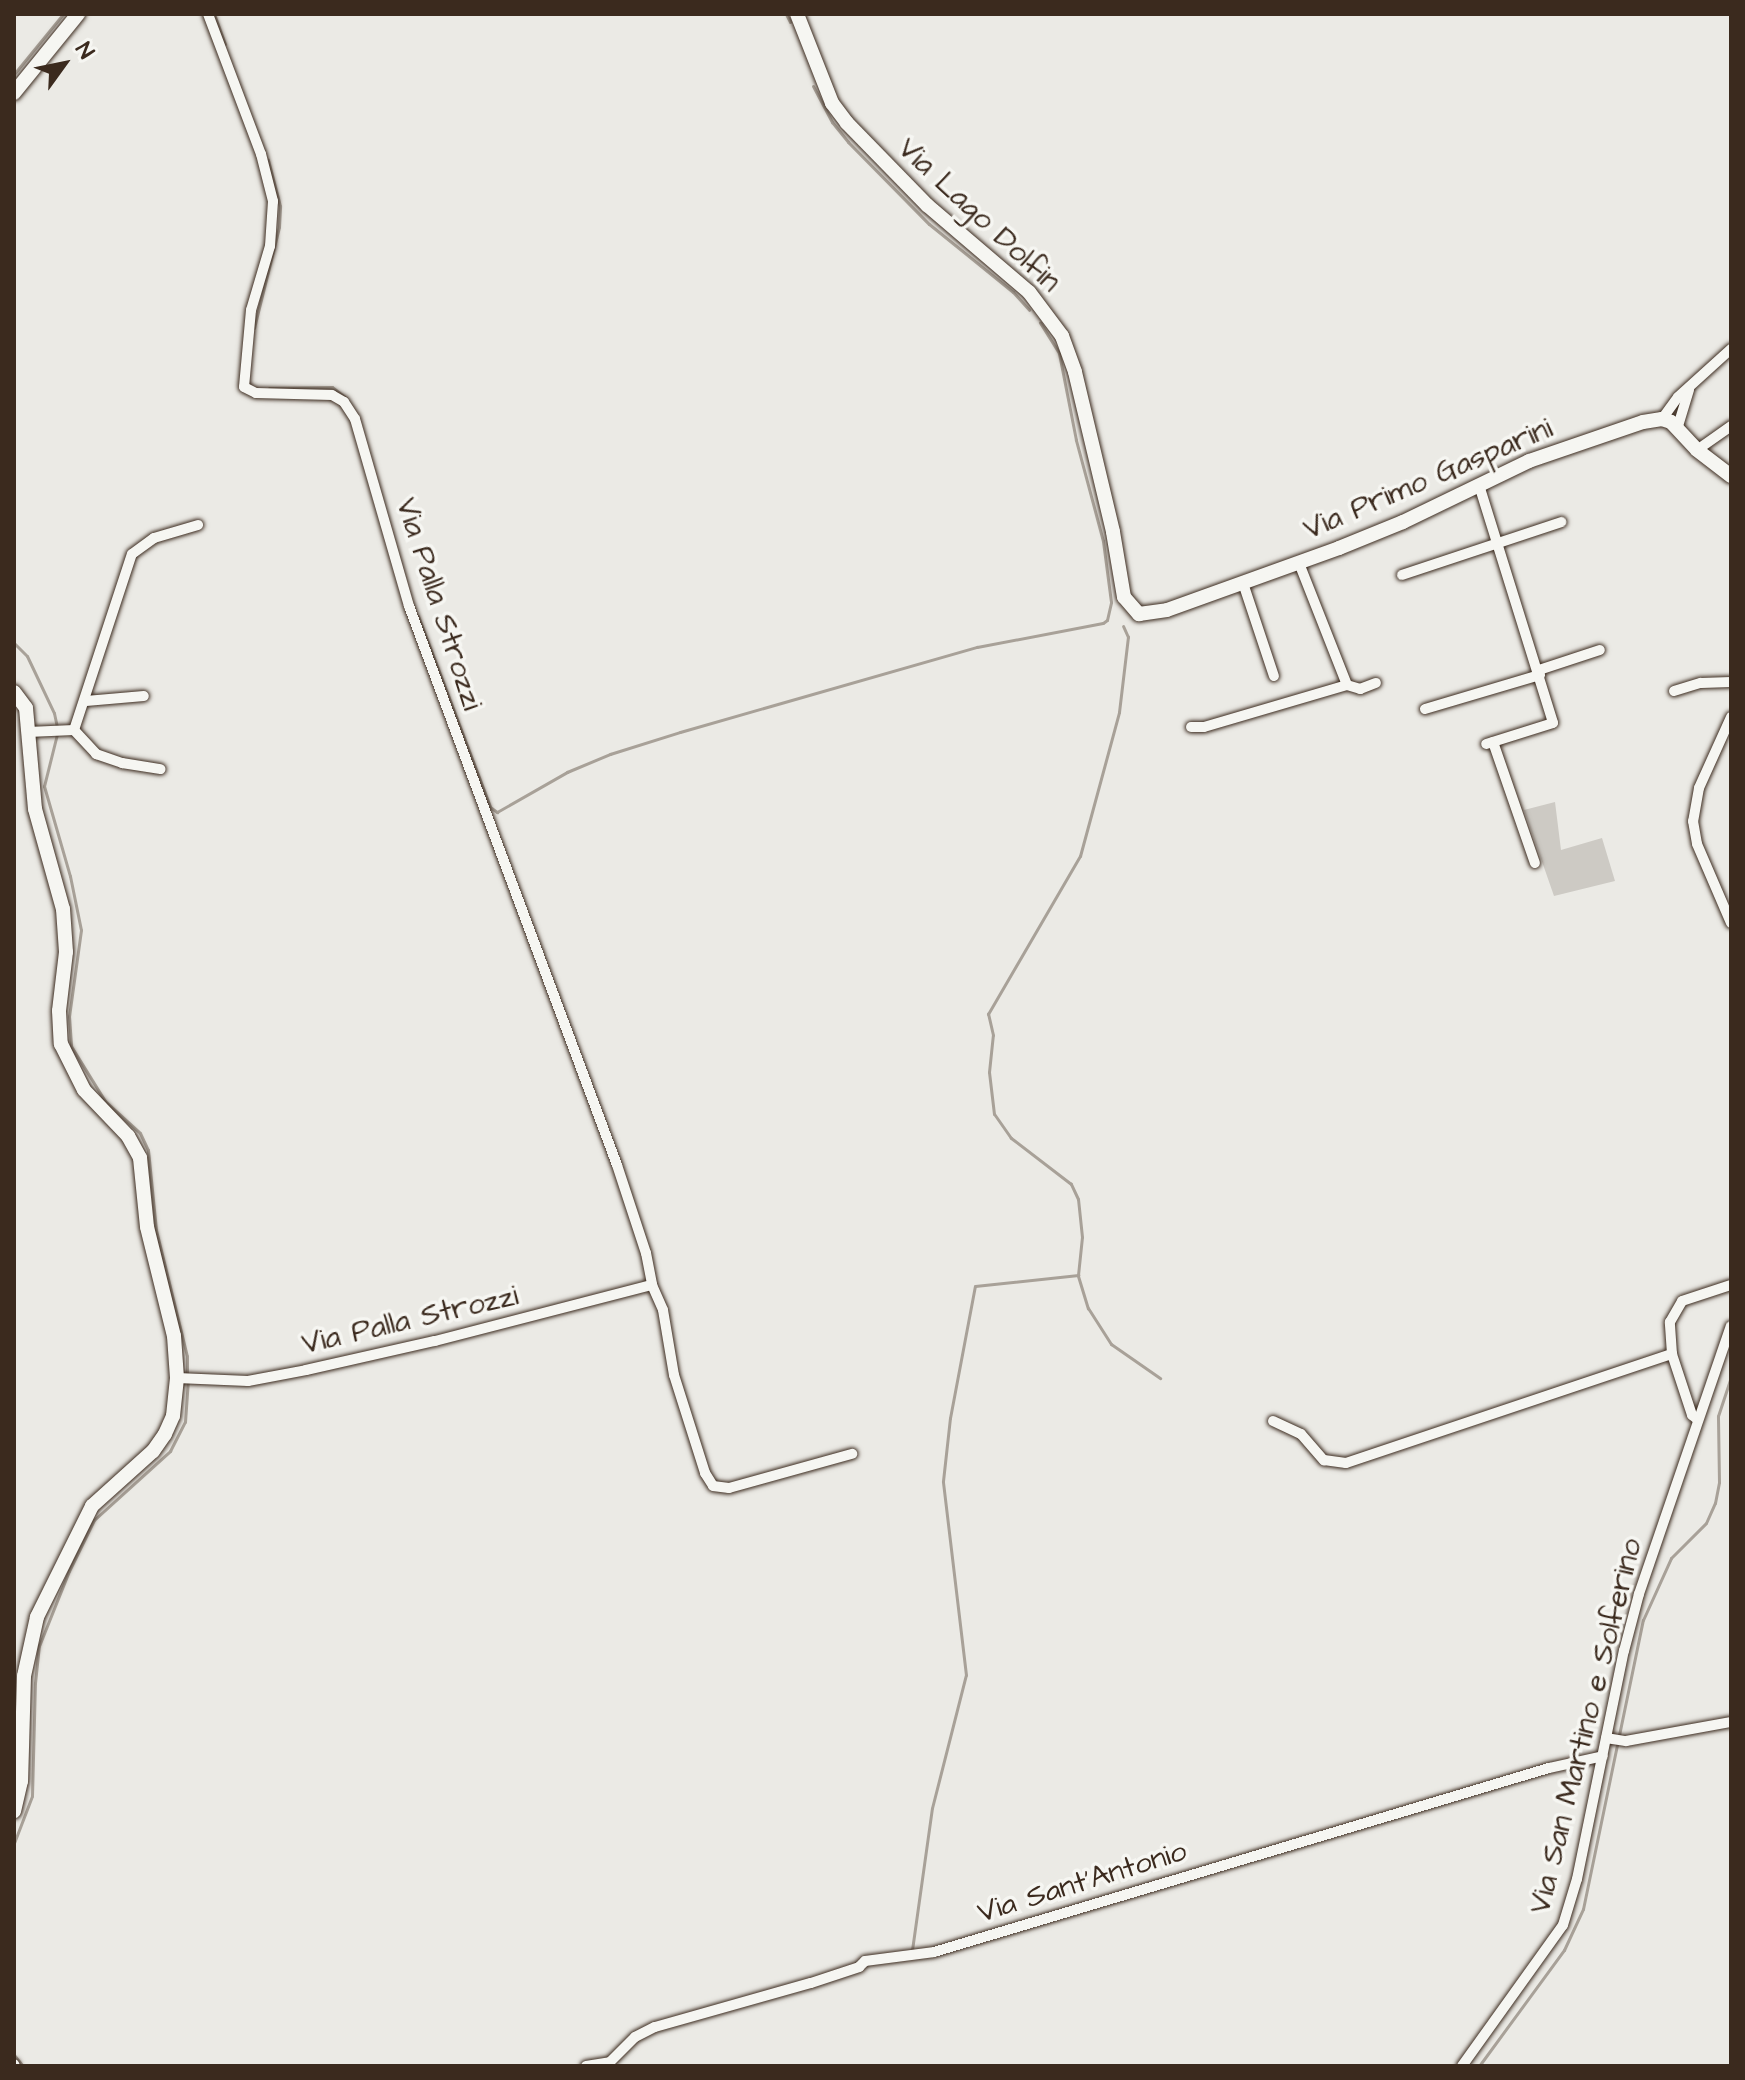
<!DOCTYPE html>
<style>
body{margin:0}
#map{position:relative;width:1745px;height:2080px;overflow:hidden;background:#ebeae5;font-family:"Architects Daughter",sans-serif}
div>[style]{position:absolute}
.green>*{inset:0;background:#cdcac4}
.stream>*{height:3px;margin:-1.5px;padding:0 1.5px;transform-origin:1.5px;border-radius:1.5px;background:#a8a198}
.roads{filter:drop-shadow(0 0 2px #3b2a1e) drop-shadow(0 0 2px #3b2a1e)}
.street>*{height:10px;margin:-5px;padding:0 5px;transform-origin:5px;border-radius:5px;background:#f6f6f2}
.secondary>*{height:14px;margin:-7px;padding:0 7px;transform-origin:7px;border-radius:7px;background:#f6f6f2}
span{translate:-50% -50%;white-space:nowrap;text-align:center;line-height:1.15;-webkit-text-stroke:7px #f6f6f2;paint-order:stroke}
.street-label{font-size:30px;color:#3b2a1e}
.frame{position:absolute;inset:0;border:16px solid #3b2a1e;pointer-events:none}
.north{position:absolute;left:24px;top:24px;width:80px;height:80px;-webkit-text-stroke:6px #f6f6f2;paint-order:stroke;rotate:57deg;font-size:22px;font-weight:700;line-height:32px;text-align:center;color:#3b2a1e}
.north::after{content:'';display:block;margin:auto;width:28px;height:36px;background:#3b2a1e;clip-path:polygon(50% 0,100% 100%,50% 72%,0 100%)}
</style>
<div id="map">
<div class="green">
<i style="clip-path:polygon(1555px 802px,1561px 850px,1602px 838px,1615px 881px,1554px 896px,1524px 810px)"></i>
</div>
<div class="stream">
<i style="left:214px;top:14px;width:32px;rotate:70deg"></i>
<i style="left:786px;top:14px;width:9px;rotate:63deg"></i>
<i style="left:14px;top:74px;width:77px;rotate:-50.8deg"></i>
<i style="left:813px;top:86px;width:41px;rotate:62.2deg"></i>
<i style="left:832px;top:122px;width:26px;rotate:51deg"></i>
<i style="left:848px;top:142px;width:115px;rotate:45.4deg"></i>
<i style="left:929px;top:224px;width:108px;rotate:39deg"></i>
<i style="left:1013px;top:292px;width:24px;rotate:48deg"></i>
<i style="left:254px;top:328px;width:104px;rotate:-76.1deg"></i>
<i style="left:279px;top:227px;width:21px;rotate:-87deg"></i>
<i style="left:280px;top:206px;width:48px;rotate:-104.6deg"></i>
<i style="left:269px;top:388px;width:63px;rotate:-0.9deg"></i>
<i style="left:332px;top:387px;width:18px;rotate:38deg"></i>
<i style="left:418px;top:616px;width:204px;rotate:69.3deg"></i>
<i style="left:490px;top:807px;width:9px;rotate:36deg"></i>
<i style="left:497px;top:812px;width:81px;rotate:-29.7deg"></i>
<i style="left:567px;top:772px;width:47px;rotate:-22.7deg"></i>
<i style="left:610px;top:754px;width:73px;rotate:-17.4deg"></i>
<i style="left:680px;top:732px;width:309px;rotate:-16deg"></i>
<i style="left:977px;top:647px;width:128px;rotate:-10.8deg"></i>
<i style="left:1103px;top:623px;width:5px;rotate:-37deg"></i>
<i style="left:1107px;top:620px;width:18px;rotate:-77deg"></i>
<i style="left:1111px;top:602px;width:62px;rotate:-97.5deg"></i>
<i style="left:1103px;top:541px;width:105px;rotate:-105deg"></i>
<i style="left:1076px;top:440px;width:89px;rotate:-101.1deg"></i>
<i style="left:1059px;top:353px;width:36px;rotate:-122deg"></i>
<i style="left:14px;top:643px;width:18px;rotate:45deg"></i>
<i style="left:27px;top:656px;width:63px;rotate:64.7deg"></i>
<i style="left:54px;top:713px;width:14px;rotate:78deg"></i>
<i style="left:57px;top:734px;width:54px;rotate:104deg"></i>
<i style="left:44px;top:786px;width:94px;rotate:73.9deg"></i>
<i style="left:70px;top:876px;width:55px;rotate:78.5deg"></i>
<i style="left:81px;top:930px;width:87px;rotate:97.9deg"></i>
<i style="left:69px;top:1016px;width:30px;rotate:86deg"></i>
<i style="left:71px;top:1046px;width:65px;rotate:58.3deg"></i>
<i style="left:105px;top:1101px;width:47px;rotate:42.4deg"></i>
<i style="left:140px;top:1133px;width:19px;rotate:65deg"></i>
<i style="left:148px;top:1150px;width:80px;rotate:84.3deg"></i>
<i style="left:156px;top:1230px;width:130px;rotate:76.2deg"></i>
<i style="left:187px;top:1356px;width:19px;rotate:90deg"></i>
<i style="left:1078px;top:1276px;width:34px;rotate:73deg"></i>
<i style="left:1088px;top:1308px;width:43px;rotate:57.4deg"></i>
<i style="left:1111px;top:1344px;width:60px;rotate:34.8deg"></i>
<i style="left:14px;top:1843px;width:50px;rotate:-69deg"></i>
<i style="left:32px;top:1796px;width:113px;rotate:-88.5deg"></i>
<i style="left:35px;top:1683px;width:37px;rotate:-84deg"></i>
<i style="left:39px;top:1646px;width:81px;rotate:-68.2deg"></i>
<i style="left:69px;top:1571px;width:57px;rotate:-63.9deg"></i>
<i style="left:94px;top:1520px;width:103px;rotate:-42.2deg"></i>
<i style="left:170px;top:1451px;width:33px;rotate:-63deg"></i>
<i style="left:185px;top:1422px;width:39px;rotate:-86deg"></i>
<i style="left:912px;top:1950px;width:143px;rotate:-82deg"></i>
<i style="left:932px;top:1808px;width:137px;rotate:-75.7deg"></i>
<i style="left:966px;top:1675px;width:195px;rotate:-96.8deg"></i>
<i style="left:943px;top:1481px;width:63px;rotate:-83.7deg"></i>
<i style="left:950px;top:1418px;width:134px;rotate:-79.3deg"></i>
<i style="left:975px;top:1286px;width:104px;rotate:-6.1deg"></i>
<i style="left:1078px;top:1275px;width:38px;rotate:-84deg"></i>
<i style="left:1082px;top:1237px;width:38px;rotate:-96deg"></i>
<i style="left:1078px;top:1199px;width:17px;rotate:-115deg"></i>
<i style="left:1071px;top:1184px;width:76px;rotate:-142.5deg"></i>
<i style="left:1011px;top:1138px;width:29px;rotate:-125deg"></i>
<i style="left:994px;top:1114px;width:42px;rotate:-96.8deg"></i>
<i style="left:989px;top:1072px;width:37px;rotate:-84deg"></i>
<i style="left:993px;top:1035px;width:22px;rotate:-103deg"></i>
<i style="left:988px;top:1014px;width:183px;rotate:-59.8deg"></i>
<i style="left:1080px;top:856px;width:149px;rotate:-74.8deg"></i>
<i style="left:1119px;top:712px;width:76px;rotate:-83.2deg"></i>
<i style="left:1128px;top:637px;width:12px;rotate:-114deg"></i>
<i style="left:14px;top:2055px;width:14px;rotate:51deg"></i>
<i style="left:1479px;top:2066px;width:144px;rotate:-53.8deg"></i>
<i style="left:1564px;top:1950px;width:45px;rotate:-65.1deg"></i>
<i style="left:1583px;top:1909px;width:295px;rotate:-78.3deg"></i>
<i style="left:1643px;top:1620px;width:68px;rotate:-65.7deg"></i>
<i style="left:1671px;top:1558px;width:49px;rotate:-45deg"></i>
<i style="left:1706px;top:1523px;width:22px;rotate:-66deg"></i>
<i style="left:1715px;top:1503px;width:21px;rotate:-79deg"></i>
<i style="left:1719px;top:1482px;width:66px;rotate:-90.9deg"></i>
<i style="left:1718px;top:1416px;width:41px;rotate:-71.6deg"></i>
</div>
<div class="roads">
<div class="street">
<i style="left:208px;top:14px;width:150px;rotate:69.3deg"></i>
<i style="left:261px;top:154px;width:49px;rotate:75.7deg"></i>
<i style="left:273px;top:201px;width:45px;rotate:93.8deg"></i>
<i style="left:270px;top:246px;width:67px;rotate:106.5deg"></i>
<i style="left:251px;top:310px;width:77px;rotate:95.2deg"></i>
<i style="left:244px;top:387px;width:13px;rotate:27deg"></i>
<i style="left:256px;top:393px;width:76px;rotate:1.5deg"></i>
<i style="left:332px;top:395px;width:14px;rotate:30deg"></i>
<i style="left:344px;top:402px;width:20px;rotate:57deg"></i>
<i style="left:355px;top:419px;width:195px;rotate:73.9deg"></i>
<i style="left:409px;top:606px;width:596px;rotate:69.59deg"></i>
<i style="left:617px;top:1165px;width:93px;rotate:71.8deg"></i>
<i style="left:646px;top:1253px;width:33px;rotate:79deg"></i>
<i style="left:652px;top:1285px;width:27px;rotate:66deg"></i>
<i style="left:663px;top:1310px;width:66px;rotate:80.4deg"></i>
<i style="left:674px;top:1375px;width:103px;rotate:72.4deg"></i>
<i style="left:705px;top:1473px;width:15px;rotate:58deg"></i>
<i style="left:713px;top:1486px;width:16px;rotate:7deg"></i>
<i style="left:729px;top:1488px;width:128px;rotate:-15.5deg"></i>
<i style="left:1662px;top:419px;width:27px;rotate:-54deg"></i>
<i style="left:1678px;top:397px;width:72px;rotate:-42.2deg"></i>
<i style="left:1678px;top:426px;width:38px;rotate:-73deg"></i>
<i style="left:1697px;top:450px;width:42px;rotate:-35.2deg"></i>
<i style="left:1479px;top:485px;width:249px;rotate:72.7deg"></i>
<i style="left:1553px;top:723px;width:70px;rotate:162.6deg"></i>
<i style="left:1299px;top:563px;width:131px;rotate:68.5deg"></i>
<i style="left:1402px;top:575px;width:168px;rotate:-18.4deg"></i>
<i style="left:1243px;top:583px;width:98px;rotate:71.6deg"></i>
<i style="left:1539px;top:670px;width:64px;rotate:-18.2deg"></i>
<i style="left:1347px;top:685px;width:14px;rotate:17deg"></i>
<i style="left:1360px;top:689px;width:17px;rotate:-21deg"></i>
<i style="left:1674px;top:691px;width:28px;rotate:-17deg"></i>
<i style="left:1701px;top:683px;width:30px;rotate:-2deg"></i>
<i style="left:86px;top:701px;width:58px;rotate:-4.9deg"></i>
<i style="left:1425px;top:709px;width:120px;rotate:-16.5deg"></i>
<i style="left:1731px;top:717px;width:78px;rotate:114.3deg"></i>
<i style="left:1699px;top:788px;width:34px;rotate:100deg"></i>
<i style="left:1693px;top:821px;width:23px;rotate:80deg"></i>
<i style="left:1697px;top:844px;width:86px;rotate:66.7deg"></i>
<i style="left:1191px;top:727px;width:13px"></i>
<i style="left:1204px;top:727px;width:149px;rotate:-16.4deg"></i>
<i style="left:74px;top:730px;width:185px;rotate:-71.8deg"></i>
<i style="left:132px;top:554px;width:27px;rotate:-36deg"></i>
<i style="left:154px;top:538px;width:46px;rotate:-16.5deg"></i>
<i style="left:28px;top:732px;width:46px;rotate:-2.5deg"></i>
<i style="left:74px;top:730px;width:33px;rotate:47deg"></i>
<i style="left:96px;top:754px;width:28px;rotate:19deg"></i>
<i style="left:122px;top:763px;width:39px;rotate:9deg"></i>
<i style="left:1493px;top:742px;width:128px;rotate:70.9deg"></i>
<i style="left:177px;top:1378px;width:71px;rotate:2.4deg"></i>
<i style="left:248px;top:1381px;width:59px;rotate:-10.7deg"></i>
<i style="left:306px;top:1370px;width:132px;rotate:-12.7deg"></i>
<i style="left:435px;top:1341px;width:224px;rotate:-14.5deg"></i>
<i style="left:1698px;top:1420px;width:8px;rotate:-140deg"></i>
<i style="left:1692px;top:1415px;width:64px;rotate:-108.2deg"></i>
<i style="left:1672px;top:1354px;width:32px;rotate:-94deg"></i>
<i style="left:1670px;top:1322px;width:24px;rotate:-60deg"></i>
<i style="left:1682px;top:1301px;width:52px;rotate:-18.1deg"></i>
<i style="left:1273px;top:1421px;width:31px;rotate:25deg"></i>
<i style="left:1301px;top:1434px;width:35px;rotate:49deg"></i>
<i style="left:1324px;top:1460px;width:22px;rotate:8deg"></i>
<i style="left:1346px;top:1463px;width:344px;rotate:-18.5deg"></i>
<i style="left:1606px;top:1738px;width:20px;rotate:9deg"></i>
<i style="left:1626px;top:1741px;width:107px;rotate:-10.3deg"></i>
<i style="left:14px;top:2064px;width:2px;rotate:63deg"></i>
<i style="left:586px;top:2066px;width:24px;rotate:-9deg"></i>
<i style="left:610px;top:2062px;width:35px;rotate:-45deg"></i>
<i style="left:635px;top:2037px;width:22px;rotate:-27deg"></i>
<i style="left:655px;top:2027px;width:162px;rotate:-15.8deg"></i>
<i style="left:811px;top:1983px;width:51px;rotate:-18.4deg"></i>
<i style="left:859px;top:1967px;width:8px;rotate:-45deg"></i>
<i style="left:865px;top:1961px;width:70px;rotate:-7.4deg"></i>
<i style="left:934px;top:1952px;width:642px;rotate:-16.66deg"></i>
<i style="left:1549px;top:1768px;width:55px;rotate:-12.5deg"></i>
<i style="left:1462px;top:2066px;width:173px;rotate:-54.4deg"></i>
<i style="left:1563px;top:1925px;width:48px;rotate:-73.1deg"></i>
<i style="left:1577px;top:1879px;width:233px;rotate:-78.4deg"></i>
<i style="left:1624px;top:1651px;width:59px;rotate:-75.3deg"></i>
<i style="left:1639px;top:1594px;width:283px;rotate:-71.1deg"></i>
</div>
<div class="secondary">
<i style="left:797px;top:14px;width:96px;rotate:68.5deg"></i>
<i style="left:832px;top:103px;width:25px;rotate:53deg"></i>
<i style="left:847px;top:123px;width:115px;rotate:45.7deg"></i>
<i style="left:927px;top:205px;width:134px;rotate:40.5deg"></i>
<i style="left:1029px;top:292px;width:55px;rotate:53.1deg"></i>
<i style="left:1062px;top:336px;width:38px;rotate:70deg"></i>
<i style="left:1075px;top:372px;width:164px;rotate:76.6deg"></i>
<i style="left:1113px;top:532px;width:66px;rotate:80.4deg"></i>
<i style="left:1124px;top:597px;width:23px;rotate:49deg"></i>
<i style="left:1139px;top:614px;width:28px;rotate:-8deg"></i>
<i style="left:1167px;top:610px;width:183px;rotate:-19.8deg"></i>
<i style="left:1339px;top:548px;width:69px;rotate:-22.1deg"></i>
<i style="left:1403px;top:522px;width:140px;rotate:-25.8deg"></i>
<i style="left:1529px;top:461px;width:120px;rotate:-18.9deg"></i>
<i style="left:1643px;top:422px;width:19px;rotate:-9deg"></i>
<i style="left:1662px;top:419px;width:9px;rotate:18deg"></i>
<i style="left:1671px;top:422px;width:38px;rotate:47deg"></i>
<i style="left:1697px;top:450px;width:43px;rotate:37.4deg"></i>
<i style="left:14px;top:93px;width:102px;rotate:-51deg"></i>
<i style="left:14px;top:692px;width:20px;rotate:53deg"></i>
<i style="left:26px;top:708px;width:101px;rotate:84.9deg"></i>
<i style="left:35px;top:809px;width:104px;rotate:74.4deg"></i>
<i style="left:63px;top:909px;width:43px;rotate:86deg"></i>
<i style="left:66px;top:952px;width:59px;rotate:96.8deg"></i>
<i style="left:59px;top:1011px;width:33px;rotate:87deg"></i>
<i style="left:61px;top:1044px;width:51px;rotate:63.4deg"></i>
<i style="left:84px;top:1090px;width:64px;rotate:46.3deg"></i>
<i style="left:128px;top:1136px;width:25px;rotate:61deg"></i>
<i style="left:140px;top:1158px;width:69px;rotate:84.2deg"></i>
<i style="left:147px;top:1227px;width:112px;rotate:76.1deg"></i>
<i style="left:174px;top:1336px;width:42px;rotate:85.9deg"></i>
<i style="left:177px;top:1378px;width:38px;rotate:96deg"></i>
<i style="left:173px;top:1416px;width:20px;rotate:114deg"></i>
<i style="left:165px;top:1434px;width:21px;rotate:125deg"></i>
<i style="left:153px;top:1451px;width:82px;rotate:138deg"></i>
<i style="left:92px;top:1506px;width:124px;rotate:116.4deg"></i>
<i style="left:37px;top:1617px;width:60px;rotate:102.4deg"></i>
<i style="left:24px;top:1676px;width:105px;rotate:91.6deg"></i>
<i style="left:21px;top:1781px;width:31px;rotate:103deg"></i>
</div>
</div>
<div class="street-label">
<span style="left:979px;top:215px;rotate:43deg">Via Lago Dolfin</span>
<span style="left:1428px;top:479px;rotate:-23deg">Via Primo Gasparini</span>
<span style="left:439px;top:604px;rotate:72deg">Via Palla Strozzi</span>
<span style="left:410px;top:1320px;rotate:-13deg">Via Palla Strozzi</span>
<span style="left:1586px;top:1726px;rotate:-76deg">Via San Martino e Solferino</span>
<span style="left:1082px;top:1882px;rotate:-17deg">Via Sant'Antonio</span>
</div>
<div class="frame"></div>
<div class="north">N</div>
</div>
